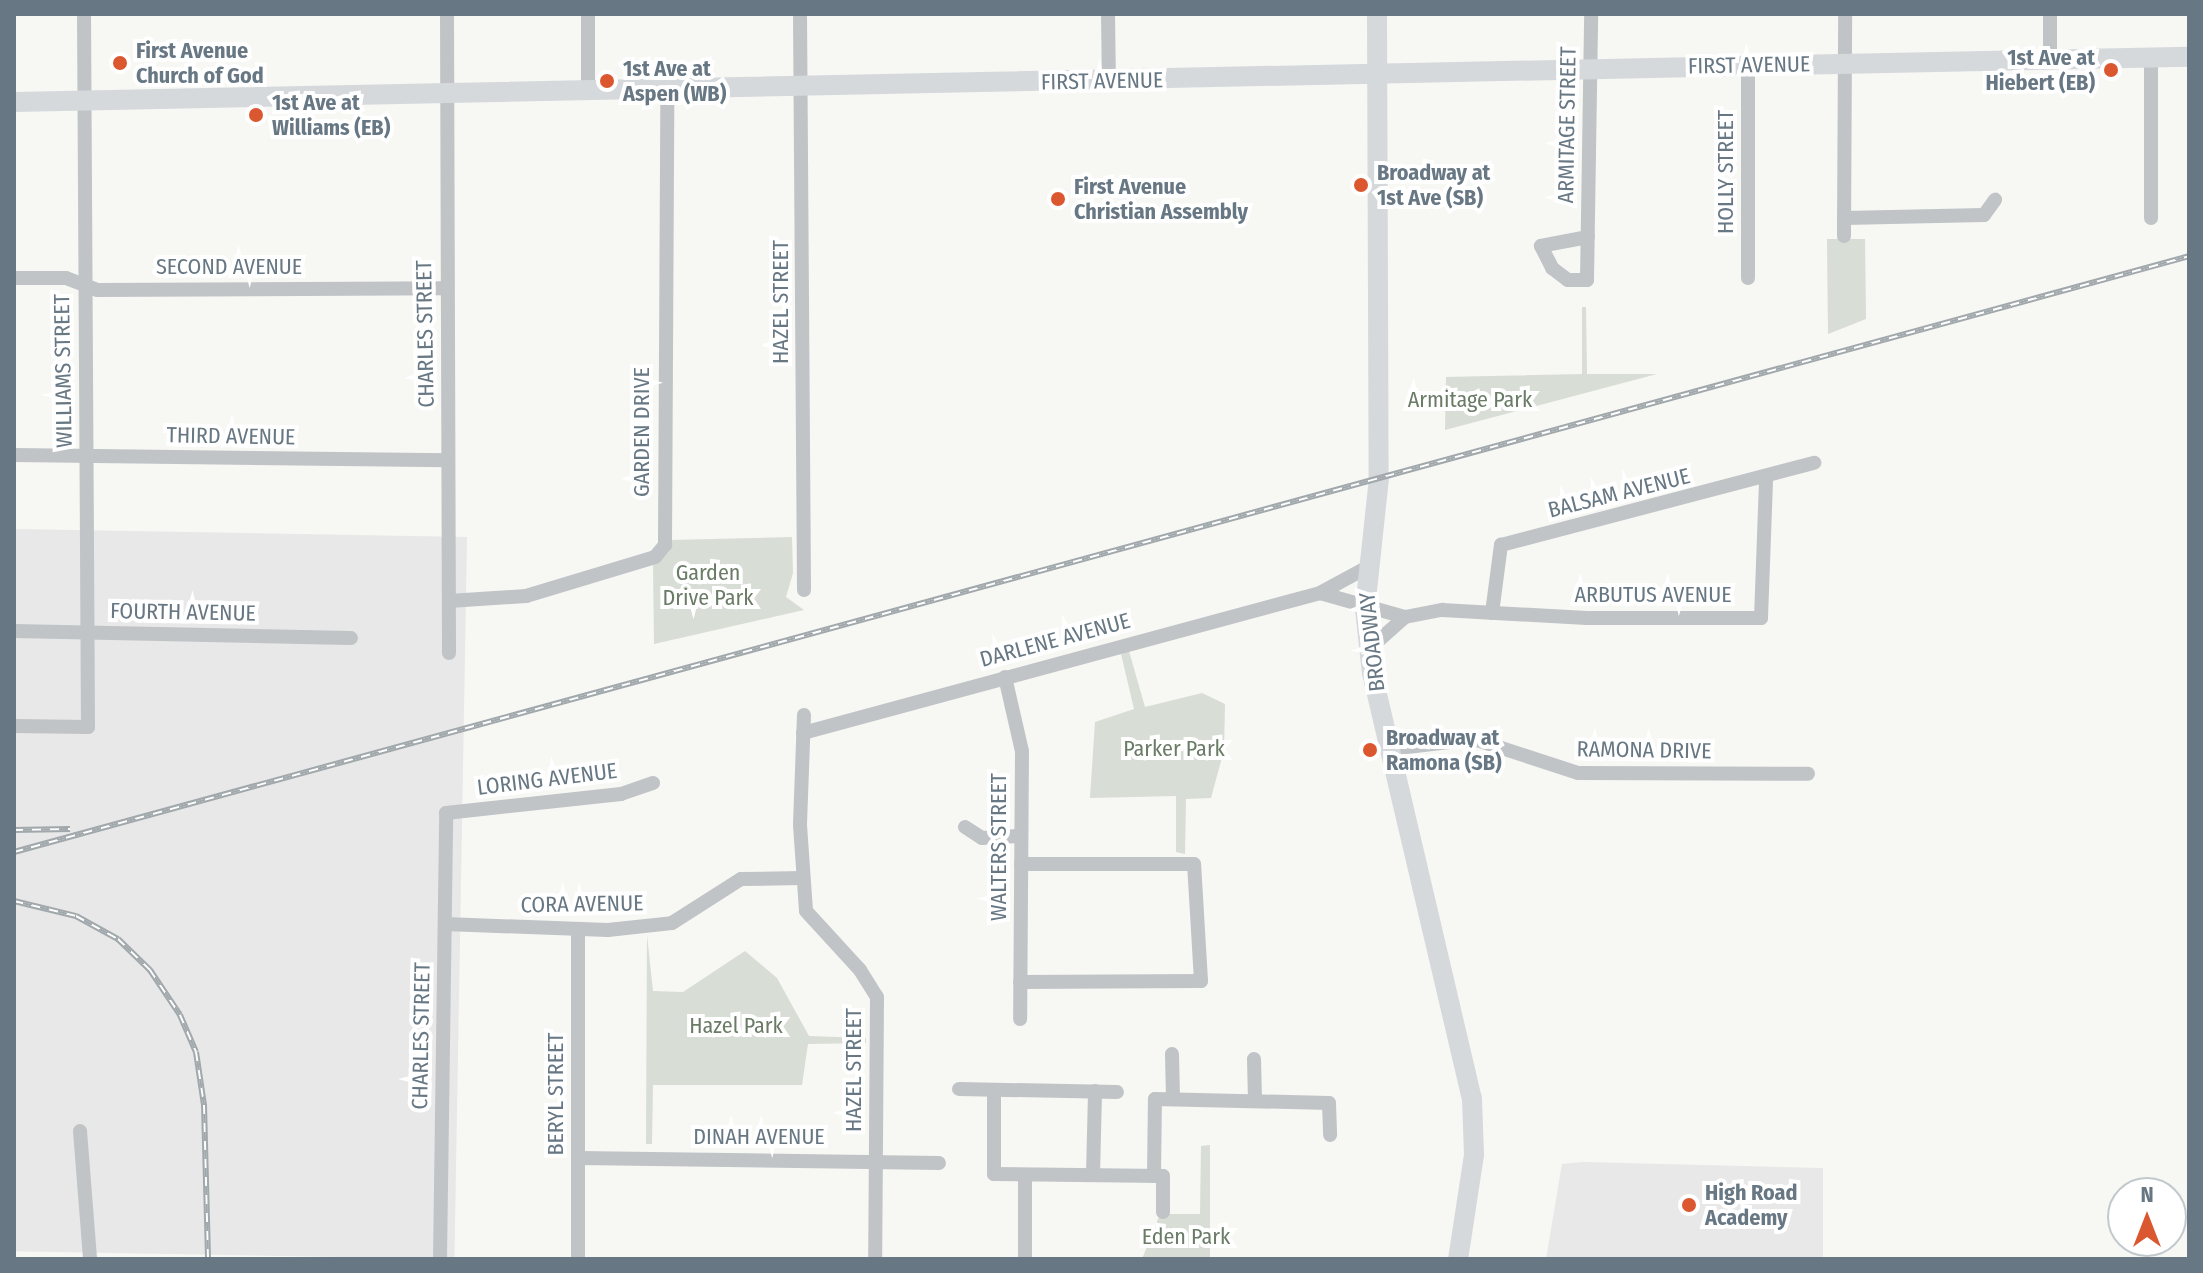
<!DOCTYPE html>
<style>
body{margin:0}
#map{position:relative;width:2203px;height:1273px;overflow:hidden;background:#f7f7f4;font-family:"Fira Sans Condensed",sans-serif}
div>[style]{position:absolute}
.built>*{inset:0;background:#e7e8e7;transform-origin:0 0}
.green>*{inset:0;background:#d8ddd5}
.street>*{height:14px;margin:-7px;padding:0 7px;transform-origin:7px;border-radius:7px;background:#c0c4c7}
.secondary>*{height:20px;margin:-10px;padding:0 10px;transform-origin:10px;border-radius:10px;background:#d5d9dc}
.rail>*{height:6px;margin-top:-3px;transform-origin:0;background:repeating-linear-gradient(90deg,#fff 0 9px,#a1a8ac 0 18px);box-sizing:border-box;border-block:2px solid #a1a8ac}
.dots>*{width:22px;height:22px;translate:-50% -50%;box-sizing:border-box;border:4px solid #fff;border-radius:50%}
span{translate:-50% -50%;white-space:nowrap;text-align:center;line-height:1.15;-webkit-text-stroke:8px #fff;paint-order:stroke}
.poi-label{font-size:22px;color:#677783;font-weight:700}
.left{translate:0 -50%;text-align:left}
.right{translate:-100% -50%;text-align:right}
.street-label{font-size:22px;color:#677783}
.park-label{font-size:22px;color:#6a7b66}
.frame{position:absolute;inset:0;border:16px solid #677783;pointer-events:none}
.north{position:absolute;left:2107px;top:1177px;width:80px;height:80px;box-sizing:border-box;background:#fff;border:2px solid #c2c9cd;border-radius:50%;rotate:0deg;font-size:22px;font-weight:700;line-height:32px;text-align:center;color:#677783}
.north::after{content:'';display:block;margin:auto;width:28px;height:36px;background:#db572f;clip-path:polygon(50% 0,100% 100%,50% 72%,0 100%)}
</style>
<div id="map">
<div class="built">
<i style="left:467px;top:537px;width:722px;height:453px;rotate:91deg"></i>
<i style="clip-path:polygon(1583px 1162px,1823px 1168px,1823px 1259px,1546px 1259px,1562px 1164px)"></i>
</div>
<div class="green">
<i style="clip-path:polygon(1827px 239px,1865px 239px,1866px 319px,1828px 334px)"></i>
<i style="clip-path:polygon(1582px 307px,1586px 307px,1587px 374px,1657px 374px,1445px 430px,1446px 377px,1582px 374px)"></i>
<i style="clip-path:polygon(792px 537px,793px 573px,786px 597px,804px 610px,654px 644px,653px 564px,669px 552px,671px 540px)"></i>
<i style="clip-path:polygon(1129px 651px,1145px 707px,1202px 693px,1225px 704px,1224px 750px,1211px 798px,1186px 799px,1185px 854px,1176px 852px,1176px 796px,1090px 798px,1095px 722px,1134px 709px,1121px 654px)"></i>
<i style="clip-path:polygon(647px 935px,653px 991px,683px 992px,745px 951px,777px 978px,809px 1036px,866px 1038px,866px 1043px,808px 1044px,802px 1085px,653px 1085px,652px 1144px,646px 1144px)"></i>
<i style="clip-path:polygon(1210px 1145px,1210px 1259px,1142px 1259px,1160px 1214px,1200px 1214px,1201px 1146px)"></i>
</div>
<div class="street">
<i style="left:447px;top:14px;width:639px;rotate:89.82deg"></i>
<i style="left:800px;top:14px;width:576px;rotate:89.6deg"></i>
<i style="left:1108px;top:14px;width:68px;rotate:89.2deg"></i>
<i style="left:2050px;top:58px;width:44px;rotate:-90deg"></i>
<i style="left:1748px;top:65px;width:213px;rotate:90deg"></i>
<i style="left:588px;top:91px;width:77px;rotate:-90deg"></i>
<i style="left:1844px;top:218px;width:140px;rotate:-1.2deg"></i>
<i style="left:1984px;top:215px;width:19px;rotate:-54deg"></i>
<i style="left:2151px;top:218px;width:160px;rotate:-90deg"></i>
<i style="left:1844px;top:236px;width:222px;rotate:-89.7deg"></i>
<i style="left:1588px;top:237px;width:48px;rotate:169.2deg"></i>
<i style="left:1541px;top:246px;width:25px;rotate:63deg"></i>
<i style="left:1552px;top:268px;width:20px;rotate:37deg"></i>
<i style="left:1568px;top:280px;width:19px"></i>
<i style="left:1587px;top:280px;width:266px;rotate:-89.1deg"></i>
<i style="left:14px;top:278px;width:52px"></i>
<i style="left:66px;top:278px;width:33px;rotate:21deg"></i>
<i style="left:97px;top:290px;width:349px;rotate:-0.3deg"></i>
<i style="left:14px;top:455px;width:434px;rotate:0.7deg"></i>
<i style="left:1320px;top:593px;width:88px;rotate:15.8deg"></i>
<i style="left:1405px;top:617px;width:38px;rotate:-11deg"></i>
<i style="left:1442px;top:610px;width:145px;rotate:3.2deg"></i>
<i style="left:1587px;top:618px;width:174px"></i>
<i style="left:1761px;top:618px;width:139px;rotate:-87.9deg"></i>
<i style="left:449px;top:601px;width:77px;rotate:-3.7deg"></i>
<i style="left:526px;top:596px;width:135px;rotate:-16.8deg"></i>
<i style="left:655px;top:557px;width:16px;rotate:-50deg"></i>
<i style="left:665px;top:545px;width:455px;rotate:-89.7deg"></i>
<i style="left:1492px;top:613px;width:69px;rotate:-82.5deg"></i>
<i style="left:1501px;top:545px;width:324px;rotate:-14.7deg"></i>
<i style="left:14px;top:631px;width:337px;rotate:1.2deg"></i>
<i style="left:1369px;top:649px;width:48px;rotate:-41.6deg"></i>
<i style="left:1005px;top:677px;width:76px;rotate:77.1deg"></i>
<i style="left:1022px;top:751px;width:268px;rotate:90.4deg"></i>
<i style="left:804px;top:715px;width:110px;rotate:92.1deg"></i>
<i style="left:800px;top:825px;width:86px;rotate:86deg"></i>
<i style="left:806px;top:911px;width:80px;rotate:47.5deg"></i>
<i style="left:860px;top:970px;width:32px;rotate:58deg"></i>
<i style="left:877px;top:997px;width:262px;rotate:90.4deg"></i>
<i style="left:14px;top:726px;width:74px;rotate:0.8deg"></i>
<i style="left:88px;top:727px;width:713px;rotate:-90.32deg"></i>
<i style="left:803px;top:733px;width:536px;rotate:-15.15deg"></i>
<i style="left:1320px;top:593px;width:52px;rotate:-28.5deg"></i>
<i style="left:1390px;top:749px;width:85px;rotate:-6.8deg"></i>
<i style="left:1474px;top:739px;width:109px;rotate:18.1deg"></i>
<i style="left:1578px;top:773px;width:230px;rotate:0.2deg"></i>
<i style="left:965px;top:827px;width:20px;rotate:33deg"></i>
<i style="left:982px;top:838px;width:39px;rotate:-3deg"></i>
<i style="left:445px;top:924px;width:163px;rotate:2.1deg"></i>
<i style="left:608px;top:930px;width:64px;rotate:-6.2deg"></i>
<i style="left:672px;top:923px;width:82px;rotate:-32.5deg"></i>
<i style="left:741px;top:879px;width:61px;rotate:-0.9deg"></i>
<i style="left:578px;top:929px;width:330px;rotate:90deg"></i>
<i style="left:1020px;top:982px;width:181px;rotate:-0.3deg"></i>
<i style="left:1201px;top:981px;width:117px;rotate:-93.4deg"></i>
<i style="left:1194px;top:864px;width:173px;rotate:180deg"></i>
<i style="left:1172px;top:1054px;width:45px;rotate:88.7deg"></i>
<i style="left:1254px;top:1059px;width:42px;rotate:88.6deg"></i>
<i style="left:959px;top:1089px;width:158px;rotate:1.1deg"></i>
<i style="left:994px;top:1090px;width:84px;rotate:90deg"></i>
<i style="left:994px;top:1174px;width:169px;rotate:0.7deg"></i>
<i style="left:1163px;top:1176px;width:36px;rotate:90deg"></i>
<i style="left:80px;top:1131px;width:128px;rotate:85.5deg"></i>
<i style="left:578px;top:1158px;width:361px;rotate:0.8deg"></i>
<i style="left:1093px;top:1175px;width:84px;rotate:-88.6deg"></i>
<i style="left:1154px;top:1176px;width:77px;rotate:-89.3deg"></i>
<i style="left:1155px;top:1099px;width:174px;rotate:1.3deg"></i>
<i style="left:1329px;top:1103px;width:32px;rotate:88deg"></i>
<i style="left:1025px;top:1178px;width:81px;rotate:90deg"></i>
<i style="left:440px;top:1259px;width:446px;rotate:-89.2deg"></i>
<i style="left:446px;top:813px;width:176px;rotate:-6.2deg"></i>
<i style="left:621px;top:794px;width:34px;rotate:-19deg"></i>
</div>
<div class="secondary">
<i style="left:1377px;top:14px;width:464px;rotate:89.8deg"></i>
<i style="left:1379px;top:478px;width:132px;rotate:96.1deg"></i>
<i style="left:1365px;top:609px;width:64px;rotate:83.8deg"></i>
<i style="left:1372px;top:673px;width:437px;rotate:76.8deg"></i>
<i style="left:1472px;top:1098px;width:57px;rotate:88deg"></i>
<i style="left:1474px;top:1155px;width:105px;rotate:98.7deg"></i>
<i style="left:14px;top:102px;width:2175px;rotate:-1.19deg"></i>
</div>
<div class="rail">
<i style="left:14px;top:830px;width:56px;rotate:-1deg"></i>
<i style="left:14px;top:852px;width:2255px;rotate:-15.32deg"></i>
<i style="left:14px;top:901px;width:64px;rotate:13.6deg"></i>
<i style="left:76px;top:916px;width:48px;rotate:28.7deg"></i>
<i style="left:118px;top:939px;width:45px;rotate:44.1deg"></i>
<i style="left:150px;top:970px;width:54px;rotate:56.3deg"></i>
<i style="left:180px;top:1015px;width:40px;rotate:66.6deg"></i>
<i style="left:196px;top:1052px;width:54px;rotate:81.4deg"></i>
<i style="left:204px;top:1105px;width:154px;rotate:88.5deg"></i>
</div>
<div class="dots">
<i style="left:120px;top:63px;background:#db572f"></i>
<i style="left:2111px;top:70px;background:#db572f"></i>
<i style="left:607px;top:81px;background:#db572f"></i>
<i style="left:256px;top:115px;background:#db572f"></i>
<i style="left:1361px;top:185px;background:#db572f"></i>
<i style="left:1058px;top:199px;background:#db572f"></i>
<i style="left:1370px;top:750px;background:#db572f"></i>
<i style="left:1689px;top:1205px;background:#db572f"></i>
</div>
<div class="poi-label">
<span class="left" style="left:136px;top:63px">First Avenue<br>Church of God</span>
<span class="right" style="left:2095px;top:70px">1st Ave at<br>Hiebert (EB)</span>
<span class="left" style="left:623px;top:81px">1st Ave at<br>Aspen (WB)</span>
<span class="left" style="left:272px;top:115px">1st Ave at<br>Williams (EB)</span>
<span class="left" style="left:1377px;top:185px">Broadway at<br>1st Ave (SB)</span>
<span class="left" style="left:1074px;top:199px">First Avenue<br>Christian Assembly</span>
<span class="left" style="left:1386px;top:750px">Broadway at<br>Ramona (SB)</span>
<span class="left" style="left:1705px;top:1205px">High Road<br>Academy</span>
</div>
<div class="street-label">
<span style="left:1749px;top:65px;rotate:-1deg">FIRST AVENUE</span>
<span style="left:1102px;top:81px;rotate:-1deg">FIRST AVENUE</span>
<span style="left:1567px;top:125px;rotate:-89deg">ARMITAGE STREET</span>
<span style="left:1726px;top:172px;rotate:-90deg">HOLLY STREET</span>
<span style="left:229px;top:267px">SECOND AVENUE</span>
<span style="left:781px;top:302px;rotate:-90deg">HAZEL STREET</span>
<span style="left:425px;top:334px;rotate:-91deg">CHARLES STREET</span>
<span style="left:63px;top:371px;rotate:-91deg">WILLIAMS STREET</span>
<span style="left:642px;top:432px;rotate:-90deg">GARDEN DRIVE</span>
<span style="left:231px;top:436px;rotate:1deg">THIRD AVENUE</span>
<span style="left:1619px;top:493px;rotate:-14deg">BALSAM AVENUE</span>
<span style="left:1653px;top:595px">ARBUTUS AVENUE</span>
<span style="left:183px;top:612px;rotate:1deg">FOURTH AVENUE</span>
<span style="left:1055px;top:640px;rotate:-15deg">DARLENE AVENUE</span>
<span style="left:1372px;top:642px;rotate:-96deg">BROADWAY</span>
<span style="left:1644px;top:750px;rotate:1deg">RAMONA DRIVE</span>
<span style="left:547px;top:779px;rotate:-7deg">LORING AVENUE</span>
<span style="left:999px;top:847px;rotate:-90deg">WALTERS STREET</span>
<span style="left:582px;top:904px;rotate:-1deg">CORA AVENUE</span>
<span style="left:421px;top:1036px;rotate:-89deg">CHARLES STREET</span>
<span style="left:854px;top:1070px;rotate:-90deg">HAZEL STREET</span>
<span style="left:556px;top:1094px;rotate:-90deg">BERYL STREET</span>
<span style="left:759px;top:1137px">DINAH AVENUE</span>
</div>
<div class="park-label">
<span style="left:1470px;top:400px">Armitage Park</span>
<span style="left:708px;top:585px">Garden<br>Drive Park</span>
<span style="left:1174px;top:749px">Parker Park</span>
<span style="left:736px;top:1026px">Hazel Park</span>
<span style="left:1186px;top:1237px">Eden Park</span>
</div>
<div class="frame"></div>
<div class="north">N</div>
</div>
